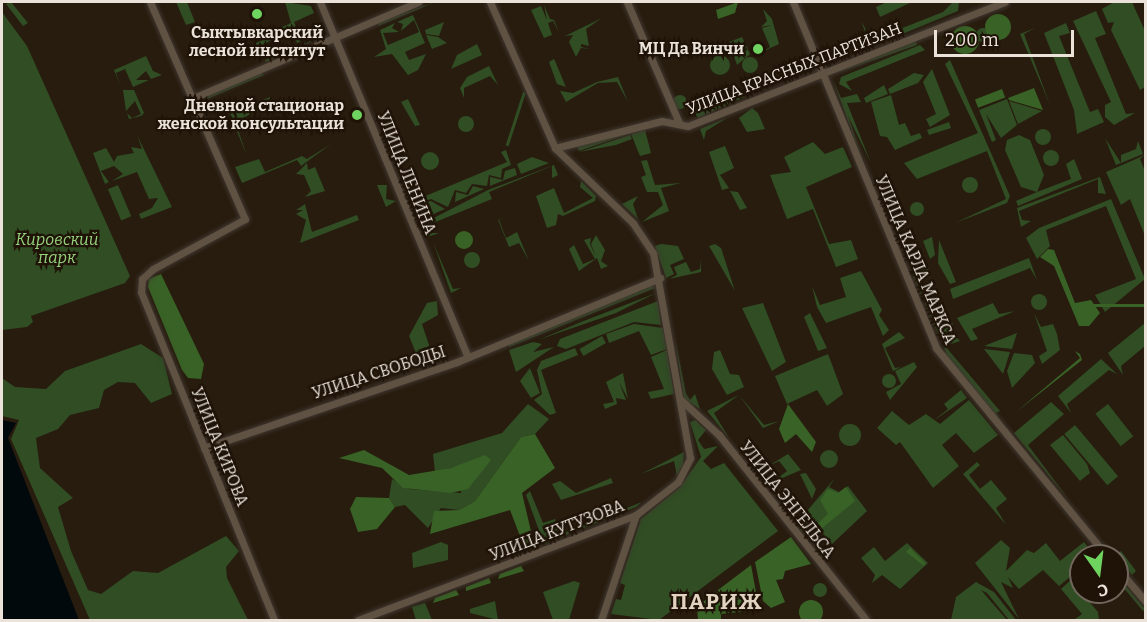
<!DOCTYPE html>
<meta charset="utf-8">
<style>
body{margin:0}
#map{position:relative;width:1147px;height:622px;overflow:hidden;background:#271c0e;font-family:Bitter,serif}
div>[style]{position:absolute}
.green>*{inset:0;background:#304d24;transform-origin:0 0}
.round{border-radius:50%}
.forest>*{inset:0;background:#396226;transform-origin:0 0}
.water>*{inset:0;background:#01090c}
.roads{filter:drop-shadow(0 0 2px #403730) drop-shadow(0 0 2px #403730)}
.secondary>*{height:7px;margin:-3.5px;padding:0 3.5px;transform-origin:3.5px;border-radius:3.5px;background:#605243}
.dots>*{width:16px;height:16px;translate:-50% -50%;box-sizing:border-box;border:3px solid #1e1306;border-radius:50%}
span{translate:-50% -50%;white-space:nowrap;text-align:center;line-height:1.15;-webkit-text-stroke:4.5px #1e1306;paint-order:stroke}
.poi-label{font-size:16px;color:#ebe3da;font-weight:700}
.right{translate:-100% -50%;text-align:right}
.street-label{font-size:16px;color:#ebe3da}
.park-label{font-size:16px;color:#97d37d;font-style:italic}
.district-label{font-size:22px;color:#e2d2c0;font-weight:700;letter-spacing:1.5px}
.frame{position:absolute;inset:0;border:3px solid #ebe3da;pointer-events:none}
.north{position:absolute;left:1069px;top:544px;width:60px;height:60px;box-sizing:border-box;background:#1e1306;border:2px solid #70665b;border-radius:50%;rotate:166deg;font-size:16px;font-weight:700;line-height:24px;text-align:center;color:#ebe3da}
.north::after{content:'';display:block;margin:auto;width:21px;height:27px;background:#6fd35f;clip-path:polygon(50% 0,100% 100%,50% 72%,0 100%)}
.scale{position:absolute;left:934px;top:30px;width:140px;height:27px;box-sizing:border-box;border:3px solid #ebe3da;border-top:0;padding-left:8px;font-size:18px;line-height:21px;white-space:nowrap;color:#ebe3da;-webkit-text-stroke:4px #1e1306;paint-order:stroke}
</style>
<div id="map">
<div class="green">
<i style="clip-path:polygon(11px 2px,28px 23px,23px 26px,6px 4px)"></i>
<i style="clip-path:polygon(176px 2px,187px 2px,195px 22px,186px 25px)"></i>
<i style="clip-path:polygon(285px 2px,311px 6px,314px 13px,294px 22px,302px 41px,297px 43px,291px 29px,257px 48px,256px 43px,291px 28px,276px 30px,291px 23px)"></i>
<i style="clip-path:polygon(435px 2px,414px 11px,378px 26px,380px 22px)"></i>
<i style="clip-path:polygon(887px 2px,912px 2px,880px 17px,876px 7px)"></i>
<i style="clip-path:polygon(953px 2px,959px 2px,958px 11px,871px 47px,861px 21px,872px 40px,943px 12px)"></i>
<i style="clip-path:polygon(1114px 2px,1132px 2px,1145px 31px,1145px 87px,1140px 90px,1111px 30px,1114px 22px,1108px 23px,1102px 9px)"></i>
<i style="clip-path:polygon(544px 5px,550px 19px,554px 20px,559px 32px,553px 21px,548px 23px,552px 35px,544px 38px,531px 10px,541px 6px,547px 20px)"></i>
<i style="clip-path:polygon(763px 9px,772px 19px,779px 44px,758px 54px,770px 47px,762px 28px,772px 25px,761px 27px,767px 21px)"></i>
<i style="clip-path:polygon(1096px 11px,1106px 34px,1095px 38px,1126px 114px,1135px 113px,1114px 125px,1105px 117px,1105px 105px,1111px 102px,1073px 21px)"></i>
<i style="clip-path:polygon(2px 12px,27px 46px,130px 276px,125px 283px,31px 316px,33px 322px,27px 327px,2px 330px)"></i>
<i style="clip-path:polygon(413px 15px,425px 43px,405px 52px,409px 60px,426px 54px,418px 70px,408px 75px,392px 54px,374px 57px,386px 49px,380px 30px,395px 23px,392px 28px,399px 32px,383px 33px,388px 45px,419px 32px,414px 20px,401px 31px,403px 24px,397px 22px)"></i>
<i style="clip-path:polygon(602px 18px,586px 29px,589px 46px,581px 44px,581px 47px,590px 49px,581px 48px,576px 57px,569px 42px,573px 35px,565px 36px)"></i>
<i style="clip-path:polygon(444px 22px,439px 36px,426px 34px,425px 30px)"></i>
<i style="clip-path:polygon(1066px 23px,1070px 33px,1059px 36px,1090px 112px,1098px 109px,1104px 122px,1077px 134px,1074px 110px,1044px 33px)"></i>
<i style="clip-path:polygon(1035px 28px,1024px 34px,1050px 105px,1020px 34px)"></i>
<i class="round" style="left:976px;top:28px;width:14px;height:14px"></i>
<i style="clip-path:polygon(426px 35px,438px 37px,447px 43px,432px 49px)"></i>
<i style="clip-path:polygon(323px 36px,266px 62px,265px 60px)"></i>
<i style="clip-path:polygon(742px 37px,750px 54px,737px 65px,729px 42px)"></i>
<i style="clip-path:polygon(916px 41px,917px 45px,834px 74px)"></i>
<i style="clip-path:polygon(477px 44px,482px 55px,451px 69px,457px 55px)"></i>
<i style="clip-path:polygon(920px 45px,925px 50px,846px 82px,852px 91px,839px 84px,841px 77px)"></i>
<i class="round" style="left:710px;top:55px;width:20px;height:20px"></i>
<i style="clip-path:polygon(146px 56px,153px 71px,162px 75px,151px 79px,146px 71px,136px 80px,149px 80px,133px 87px,125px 69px,116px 73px,121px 87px,114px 70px)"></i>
<i class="round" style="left:742px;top:57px;width:16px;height:16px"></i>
<i style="clip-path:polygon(554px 59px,555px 61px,566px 87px,557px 84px,549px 62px)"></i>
<i style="clip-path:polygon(950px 60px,1010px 196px,1007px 203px,955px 223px,1006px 199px,987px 151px,917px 179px,904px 163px,978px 133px,945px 64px)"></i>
<i style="clip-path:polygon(489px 66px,498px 85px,490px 76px,464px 88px,464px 98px,460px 88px,467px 77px)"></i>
<i style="clip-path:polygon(932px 69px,950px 115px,930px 127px,926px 119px,936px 114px,923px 82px)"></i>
<i style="clip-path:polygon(261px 73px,264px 75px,207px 99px,206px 97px)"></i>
<i style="clip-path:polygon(914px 73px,924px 75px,918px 83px,890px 94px,888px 89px)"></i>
<i style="clip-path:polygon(618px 77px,628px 102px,617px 82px,598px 83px,566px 102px,560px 91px,573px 93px,597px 82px)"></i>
<i style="clip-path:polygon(833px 80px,841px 98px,857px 94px,861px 102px,847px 103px,871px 163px,848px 116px,864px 164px)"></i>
<i style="clip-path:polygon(884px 85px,888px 94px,866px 103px,864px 98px)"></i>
<i style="clip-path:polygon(123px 90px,134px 90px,144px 113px,141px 116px,152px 113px,129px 119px,127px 113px,132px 118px,141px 114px,135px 101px,126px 111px)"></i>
<i style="left:523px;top:92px;width:3px;height:56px;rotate:18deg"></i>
<i style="clip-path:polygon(891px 95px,899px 125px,905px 123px,911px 136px,920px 133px,922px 138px,895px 150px,887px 137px,880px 136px,871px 102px)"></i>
<i class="round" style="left:673px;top:95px;width:14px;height:14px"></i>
<i style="clip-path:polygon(746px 96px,698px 118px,691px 110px)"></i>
<i style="clip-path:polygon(270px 97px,275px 104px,235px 121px,247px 156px,230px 114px)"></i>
<i style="clip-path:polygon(408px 99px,420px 125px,415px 126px,401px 102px)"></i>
<i style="clip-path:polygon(1007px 99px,1017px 125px,1001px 138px,986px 114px,996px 140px,992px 142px,979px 110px)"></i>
<i style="clip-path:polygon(1009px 101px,1042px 111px,1018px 124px)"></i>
<i style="clip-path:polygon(752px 108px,758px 113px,765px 129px,747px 132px,739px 118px)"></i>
<i class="round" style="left:458px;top:116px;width:16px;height:16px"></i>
<i style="clip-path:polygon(727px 118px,706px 131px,704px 140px,700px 129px)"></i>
<i style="clip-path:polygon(949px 122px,951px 128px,929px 135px,927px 130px)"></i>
<i class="round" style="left:1035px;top:129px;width:16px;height:16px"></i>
<i style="clip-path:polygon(645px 130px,651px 153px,640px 156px,631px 134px)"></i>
<i style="clip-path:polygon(631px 133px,579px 151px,577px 146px,626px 134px)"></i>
<i style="clip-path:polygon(137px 135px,172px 207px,141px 219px,139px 214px,152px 208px,158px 198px,149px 199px,137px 172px,112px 181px,123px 174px,114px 166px,101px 171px,109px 182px,105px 184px,93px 153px,106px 148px,114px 162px,117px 156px,134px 153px,131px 147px,142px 149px)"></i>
<i style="clip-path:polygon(630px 135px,632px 139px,616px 145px,579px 152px)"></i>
<i style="clip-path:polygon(1019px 135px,1030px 140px,1044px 175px,1037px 192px,1071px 179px,1066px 164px,1074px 159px,1082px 179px,1018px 206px,1016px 201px,1037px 192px,1021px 187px,1005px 150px,1007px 140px)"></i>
<i style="clip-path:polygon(1105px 138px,1121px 163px,1121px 155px,1136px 149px,1138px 141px,1143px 154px,1116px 165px)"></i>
<i style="clip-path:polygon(813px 142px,825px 154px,843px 147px,852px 167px,806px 187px,829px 244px,851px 240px,858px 259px,836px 267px,813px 209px,787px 219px,770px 175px,791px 172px,784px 157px)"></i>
<i style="clip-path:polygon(331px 144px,301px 166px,297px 160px,242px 183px,235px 167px,259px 159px,265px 172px,302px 156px,307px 159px)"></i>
<i style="clip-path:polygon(725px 146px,734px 168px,720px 175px,729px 188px,722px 190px,709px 152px)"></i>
<i style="clip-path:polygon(506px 150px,511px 165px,502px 169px,501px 178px,489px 175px,487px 186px,472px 184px,466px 193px,455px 190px,448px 207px,431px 199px,418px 204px,423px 197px,507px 162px,501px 152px)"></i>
<i class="round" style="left:1043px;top:150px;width:16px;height:16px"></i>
<i class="round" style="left:421px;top:152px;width:18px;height:18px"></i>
<i style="clip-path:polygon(1145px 155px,1140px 159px,1145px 171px,1145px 236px,1130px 199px,1121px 205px,1106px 172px)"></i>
<i style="clip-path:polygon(532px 157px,549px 163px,521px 174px,517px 164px)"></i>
<i style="clip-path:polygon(647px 160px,655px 185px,681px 183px,661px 188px,669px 211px,642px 222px,663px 205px,658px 192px,647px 192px,641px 177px,646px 175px,641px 161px)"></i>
<i style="clip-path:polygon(307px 163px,308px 170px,315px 167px,325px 191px,305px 197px,311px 191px,304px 175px,296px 174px)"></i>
<i style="clip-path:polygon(554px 165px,558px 175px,552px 178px,552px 166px,489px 192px,492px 199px,428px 225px,430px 233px,439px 233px,428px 237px,426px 222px,488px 190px)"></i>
<i style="clip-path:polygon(515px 168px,517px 175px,490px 186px,490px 177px,503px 180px,505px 171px)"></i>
<i style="clip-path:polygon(1100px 177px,1106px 194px,1098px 193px,1098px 179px,1019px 211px,1022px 220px,1031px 221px,1021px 227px,1017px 208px)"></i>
<i class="round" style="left:962px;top:177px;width:16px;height:16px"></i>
<i style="clip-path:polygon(581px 181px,596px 196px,595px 201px,563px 216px,558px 214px,556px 225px,547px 228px,536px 196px,554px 188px,564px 213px,593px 198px,580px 187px)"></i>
<i style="left:118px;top:185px;width:34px;height:11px;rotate:67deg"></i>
<i style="clip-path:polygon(387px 185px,386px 199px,396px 201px,386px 207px,377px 185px)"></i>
<i style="clip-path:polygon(473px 186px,484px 189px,455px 202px,456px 192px,468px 195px)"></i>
<i style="clip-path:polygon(730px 191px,738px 192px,747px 208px,740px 210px)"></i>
<i style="clip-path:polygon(638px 196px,633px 204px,638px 219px,622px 204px)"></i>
<i style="clip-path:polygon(1111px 199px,1145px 279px,1105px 312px,1095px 295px,1136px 279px,1106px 206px,1046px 230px,1050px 246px,1037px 259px,1026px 238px,1039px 228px)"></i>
<i style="clip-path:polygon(431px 201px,445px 209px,424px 218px,420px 205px)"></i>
<i class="round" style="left:910px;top:202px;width:14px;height:14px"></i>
<i style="clip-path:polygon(305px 204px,312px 232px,357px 215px,359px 220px,300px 243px,306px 220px,296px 214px,303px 210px,296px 210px)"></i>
<i style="clip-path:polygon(506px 217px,499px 220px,506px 238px,517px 232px,529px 261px,519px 243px,509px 247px,498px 220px)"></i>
<i style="clip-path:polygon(596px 235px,605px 250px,601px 261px,608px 266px,601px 269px,597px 258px,579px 271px,569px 249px,574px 245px,583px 264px,595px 259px,584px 240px,591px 238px,590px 244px,596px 257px,591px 244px)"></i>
<i style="clip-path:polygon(932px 237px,935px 255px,930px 259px,923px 241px)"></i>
<i style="clip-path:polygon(939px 240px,956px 282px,950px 284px,938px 263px)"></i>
<i style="clip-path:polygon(433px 242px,453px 289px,461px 288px,451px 293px)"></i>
<i style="clip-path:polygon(661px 244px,678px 246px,684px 259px,670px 265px,674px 274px,666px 278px,655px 246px)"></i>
<i style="clip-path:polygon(715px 244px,721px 248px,735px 291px,709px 246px)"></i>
<i class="round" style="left:464px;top:252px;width:16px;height:16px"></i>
<i style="clip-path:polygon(1029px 258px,1037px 280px,1030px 268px,953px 299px,950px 289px)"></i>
<i style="clip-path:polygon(701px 259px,701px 272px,669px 279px,677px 275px,674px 267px,686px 262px,691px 272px,700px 269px)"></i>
<i style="clip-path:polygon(927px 265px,930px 273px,916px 274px,941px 333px,952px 322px,954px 329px,939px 336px,912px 273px)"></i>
<i style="clip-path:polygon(861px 271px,882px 310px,879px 315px,889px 330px,883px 336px,871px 307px,826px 323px,817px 307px,812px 286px,820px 305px,846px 297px,840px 278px)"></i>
<i style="clip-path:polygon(651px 285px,655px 288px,509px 347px,509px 343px)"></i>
<i style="clip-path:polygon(656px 293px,616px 313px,538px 340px,581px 322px)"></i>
<i class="round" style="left:1031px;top:294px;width:16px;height:16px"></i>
<i style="clip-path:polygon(437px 301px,438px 315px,422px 324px,433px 357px,420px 363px,409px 336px,427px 303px)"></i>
<i style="clip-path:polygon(658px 301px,661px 325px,634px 322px,566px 349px,557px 346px,560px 339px)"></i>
<i style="clip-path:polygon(763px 303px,786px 362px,772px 371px,742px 308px)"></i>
<i style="clip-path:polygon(993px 303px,999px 314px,1015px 311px,972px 329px,978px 339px,971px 341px,957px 318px)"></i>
<i style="clip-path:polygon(810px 313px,827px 348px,818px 351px,804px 317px)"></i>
<i style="clip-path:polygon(1034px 313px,1041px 327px,1053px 324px,1057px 334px,1060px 350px,1042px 364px,1039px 356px,1047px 351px)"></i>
<i style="clip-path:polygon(1145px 323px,1145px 346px,1121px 366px,1123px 375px,1108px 353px)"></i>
<i style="clip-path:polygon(634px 324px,663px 328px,667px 349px,651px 355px,639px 331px,609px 343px,606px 334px)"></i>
<i style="clip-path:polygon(899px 332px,905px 338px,885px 348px,895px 368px,901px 367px,893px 371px,882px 344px)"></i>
<i style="clip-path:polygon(1017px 333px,1012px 349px,984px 346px)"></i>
<i style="left:602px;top:336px;width:8px;height:26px;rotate:60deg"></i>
<i style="clip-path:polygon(955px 336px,960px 341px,945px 346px,1000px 411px,996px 413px,1004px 426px,942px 350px,947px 354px,944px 348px,945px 343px)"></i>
<i style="clip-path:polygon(675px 339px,686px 394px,690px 400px,695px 394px,700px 409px,684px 399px)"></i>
<i style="clip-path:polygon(533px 342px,542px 344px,533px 352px,554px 347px,516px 372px,509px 350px)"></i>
<i style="clip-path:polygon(141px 344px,163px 358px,172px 394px,151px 403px,135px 383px,118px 382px,104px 390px,99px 408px,70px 415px,58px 429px,36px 438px,40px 468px,73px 498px,58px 507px,71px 551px,88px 590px,101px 594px,133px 571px,158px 573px,226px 536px,239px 551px,226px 567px,227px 578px,248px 620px,90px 620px,11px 439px,19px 420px,2px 416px,2px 378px,15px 387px,46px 389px,65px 371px)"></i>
<i style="clip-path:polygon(575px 348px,578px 355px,541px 370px,556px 413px,550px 415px,534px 400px,542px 394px,537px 370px,541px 361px)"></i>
<i style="clip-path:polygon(984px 349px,1010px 352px,1003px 374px)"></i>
<i style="clip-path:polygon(667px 350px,674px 394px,651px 399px,648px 392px,664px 389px,651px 357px)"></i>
<i style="clip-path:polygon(720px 350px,730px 374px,739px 375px,744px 387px,727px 395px,712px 369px,714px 352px)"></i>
<i style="clip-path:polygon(1014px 353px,1032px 355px,1035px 363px,1012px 388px,1007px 371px)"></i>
<i style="clip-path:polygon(828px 354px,843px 394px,827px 406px,817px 390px,787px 404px,775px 376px)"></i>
<i style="clip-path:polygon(1101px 359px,1117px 374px,1109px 370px,1067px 404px,1071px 413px,1058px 396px)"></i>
<i style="clip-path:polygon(914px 362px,917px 367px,890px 400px,886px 392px,901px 384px,895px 371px)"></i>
<i style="clip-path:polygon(530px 368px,540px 393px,531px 398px,520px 381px)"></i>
<i style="clip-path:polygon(623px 373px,628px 399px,619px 382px,626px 400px,616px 398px,617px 404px,605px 409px,603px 404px,614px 402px,606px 382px)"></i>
<i class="round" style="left:882px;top:374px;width:14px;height:14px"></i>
<i style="clip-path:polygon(961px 390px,967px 398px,933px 421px,948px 409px,944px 404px)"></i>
<i style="clip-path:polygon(739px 395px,714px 413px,729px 438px,707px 411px,739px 395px,764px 425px,779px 421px,763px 428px)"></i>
<i style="clip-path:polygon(969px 400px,998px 435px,974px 453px,956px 433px,942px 445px,959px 466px,933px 488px,900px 442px,896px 445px,877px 428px,892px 411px,909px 425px,926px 414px,940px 424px)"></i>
<i style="clip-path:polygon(1051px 402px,1064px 414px,1028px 445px,1069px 500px,1014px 433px)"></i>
<i style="clip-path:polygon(528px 404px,549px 419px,535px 434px,521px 437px,475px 501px,459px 510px,441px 508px,428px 528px,405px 505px,395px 507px,389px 498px,392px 479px,409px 489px,461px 493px,462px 465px,435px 472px,433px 454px,502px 433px)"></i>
<i style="left:1108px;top:404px;width:41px;height:16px;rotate:52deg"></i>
<i style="clip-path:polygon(695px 420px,706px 430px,698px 440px,704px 449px,718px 446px,703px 461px,711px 469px,724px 463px,778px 531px,659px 620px,611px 614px,616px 599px,621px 600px,625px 585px,620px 583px,641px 519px,680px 487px,701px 457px,690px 422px)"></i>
<i class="round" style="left:839px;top:424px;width:22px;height:22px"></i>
<i style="left:1075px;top:425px;width:67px;height:14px;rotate:50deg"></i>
<i style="clip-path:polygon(1063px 435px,1087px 464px,1090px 473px,1080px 481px,1050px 445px)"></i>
<i class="round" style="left:820px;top:450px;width:18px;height:18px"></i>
<i style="clip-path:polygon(684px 452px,683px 465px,677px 476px,674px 461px,641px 474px)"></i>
<i style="clip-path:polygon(788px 454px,801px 470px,773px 482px,787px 471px,779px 461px,765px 468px)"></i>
<i style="clip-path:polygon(977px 462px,980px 465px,969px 475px,980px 489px,991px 480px,1007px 499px,996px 508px,1006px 525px,963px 474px)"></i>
<i style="clip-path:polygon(806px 473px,816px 489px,812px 499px,800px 474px)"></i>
<i style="clip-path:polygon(611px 478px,613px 483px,561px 500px,552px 484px,560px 481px,576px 493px)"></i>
<i style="clip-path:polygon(835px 478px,829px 487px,839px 492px,848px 486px,867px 511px,832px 544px,821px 531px,810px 541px,796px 524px)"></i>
<i style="clip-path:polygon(530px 491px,543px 523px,555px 519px,564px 536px,544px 544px,526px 495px)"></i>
<i style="clip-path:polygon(642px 502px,636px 507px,566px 535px,566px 532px)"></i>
<i style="clip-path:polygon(1001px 540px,1010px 548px,1006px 571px,1027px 550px,1034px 553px,1046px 543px,1060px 561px,1084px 542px,1095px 556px,1081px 556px,1081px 568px,1059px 586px,1043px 570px,1019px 589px,1008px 577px,1013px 588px,1001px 582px,1019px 619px,975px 563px)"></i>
<i style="clip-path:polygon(441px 542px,448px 545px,448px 560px,413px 568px,412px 553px)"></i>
<i style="clip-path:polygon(907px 543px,928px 563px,900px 589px,882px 575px,872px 583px,875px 575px,861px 558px,874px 547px,885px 561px)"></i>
<i style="clip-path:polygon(1121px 551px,1136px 571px,1132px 575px,1116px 555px)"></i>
<i style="clip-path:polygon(1117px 575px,1145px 609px,1143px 611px,1117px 580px)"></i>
<i style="clip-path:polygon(1071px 580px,1098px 612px,1099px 620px,1074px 620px,1082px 614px,1061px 589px)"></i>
<i style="clip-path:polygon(574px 581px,580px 583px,569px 620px,553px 620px,543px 592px)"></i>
<i style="clip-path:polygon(976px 582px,994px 592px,1016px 620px,1009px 620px,987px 593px,981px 590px,1007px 620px,951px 620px,956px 597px)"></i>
<i class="round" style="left:813px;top:583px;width:14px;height:14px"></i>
<i style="clip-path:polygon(495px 601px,498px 620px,470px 613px,470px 609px)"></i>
<i style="clip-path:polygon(425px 603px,432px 620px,416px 620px,412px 607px)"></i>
</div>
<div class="forest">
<i style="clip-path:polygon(738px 2px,735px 13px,718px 19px,716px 10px)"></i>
<i class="round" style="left:985px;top:14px;width:26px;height:26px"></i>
<i class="round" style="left:951px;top:26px;width:28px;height:28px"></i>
<i style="clip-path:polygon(1034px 88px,1043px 110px,1009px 100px,1008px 98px)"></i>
<i style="left:1002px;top:89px;width:9px;height:29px;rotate:69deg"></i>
<i class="round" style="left:455px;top:231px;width:18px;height:18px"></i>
<i style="clip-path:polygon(1048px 249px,1054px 250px,1075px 303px,1091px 300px,1100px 313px,1089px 326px,1079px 326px,1054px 266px,1040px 257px)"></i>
<i style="clip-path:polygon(161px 274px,204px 364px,201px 379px,188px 378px,182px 370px,148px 287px,149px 279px)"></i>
<i style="left:1145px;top:304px;width:3px;height:65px;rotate:90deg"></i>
<i style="clip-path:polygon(1075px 351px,1080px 354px,1082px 360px,1016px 412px,1080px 358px)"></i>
<i style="clip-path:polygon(788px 404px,816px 442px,812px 452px,796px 434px,785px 443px,779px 429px)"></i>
<i style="clip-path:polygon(535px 434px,555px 468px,522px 493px,534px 544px,523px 544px,510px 510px,430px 534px,434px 511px,459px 510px,475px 501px,521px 437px)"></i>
<i style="clip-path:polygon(364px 450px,409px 475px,451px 468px,485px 455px,491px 460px,468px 489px,451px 493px,403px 488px,382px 468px,339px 458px)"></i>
<i style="clip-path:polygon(846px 487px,855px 501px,809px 539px,806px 534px,828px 514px,820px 500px,828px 489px,838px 493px)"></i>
<i style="clip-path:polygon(356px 497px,389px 498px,395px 507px,377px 529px,358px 532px,350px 509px)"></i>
<i style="clip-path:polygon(791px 537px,811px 564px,785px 571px,783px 579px,776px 580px,785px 602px,771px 608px,763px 601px,755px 562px)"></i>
<i style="clip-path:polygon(910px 548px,925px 563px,924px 566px,906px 552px)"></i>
<i style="clip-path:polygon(751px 565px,758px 603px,754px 610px,731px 613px,718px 590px)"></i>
<i style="clip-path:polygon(521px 566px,524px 571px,498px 579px,500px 574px)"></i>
<i style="clip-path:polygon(489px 578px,491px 583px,466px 591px,466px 587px)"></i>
<i style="clip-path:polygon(456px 590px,459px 595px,433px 603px,435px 598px)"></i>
<i style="clip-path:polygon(717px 592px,729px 613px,721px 614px,721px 620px,698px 620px,697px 606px)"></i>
<i class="round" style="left:799px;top:600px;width:24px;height:24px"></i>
</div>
<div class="water">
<i style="clip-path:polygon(2px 420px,16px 423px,8px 438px,79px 620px,2px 620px)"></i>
</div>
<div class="roads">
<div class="secondary">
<i style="left:150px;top:2px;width:237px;rotate:66.4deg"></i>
<i style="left:245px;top:219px;width:105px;rotate:151.5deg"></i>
<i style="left:153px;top:269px;width:15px;rotate:138deg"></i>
<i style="left:142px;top:279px;width:13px;rotate:94deg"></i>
<i style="left:141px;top:292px;width:354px;rotate:67.9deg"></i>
<i style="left:320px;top:2px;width:382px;rotate:67.4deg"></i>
<i style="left:627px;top:2px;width:132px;rotate:66.7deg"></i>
<i style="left:793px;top:2px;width:374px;rotate:67.5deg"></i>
<i style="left:936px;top:348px;width:269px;rotate:50.6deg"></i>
<i style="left:193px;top:98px;width:245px;rotate:-23.1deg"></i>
<i style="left:555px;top:148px;width:110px;rotate:-14.2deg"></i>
<i style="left:662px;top:121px;width:26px;rotate:11deg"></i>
<i style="left:688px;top:126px;width:340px;rotate:-21.4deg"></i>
<i style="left:681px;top:400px;width:52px;rotate:42.6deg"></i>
<i style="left:719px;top:435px;width:236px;rotate:51.5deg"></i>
<i style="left:204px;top:448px;width:267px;rotate:-18.8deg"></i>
<i style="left:457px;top:362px;width:220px;rotate:-22.5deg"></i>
<i style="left:1117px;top:568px;width:45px;rotate:49.5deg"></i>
<i style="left:358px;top:620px;width:297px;rotate:-20.7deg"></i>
<i style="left:636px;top:515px;width:53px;rotate:-38.2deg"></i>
<i style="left:678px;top:482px;width:27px;rotate:-63deg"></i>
<i style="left:690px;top:458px;width:208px;rotate:-100.2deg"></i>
<i style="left:653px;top:253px;width:36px;rotate:-124deg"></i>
<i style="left:633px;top:223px;width:108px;rotate:-136.1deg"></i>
<i style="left:555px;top:148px;width:160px;rotate:-114deg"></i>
<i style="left:601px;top:620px;width:111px;rotate:-71.6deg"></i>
</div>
</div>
<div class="dots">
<i style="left:257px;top:14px;background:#6fd35f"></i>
<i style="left:758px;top:49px;background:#6fd35f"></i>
<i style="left:357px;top:115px;background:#6fd35f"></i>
</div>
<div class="poi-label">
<span style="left:257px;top:42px">Сыктывкарский<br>лесной институт</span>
<span class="right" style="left:744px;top:49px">МЦ Да Винчи</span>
<span class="right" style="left:344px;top:115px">Дневной стационар<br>женской консультации</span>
</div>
<div class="street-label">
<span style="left:794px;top:69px;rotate:-21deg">УЛИЦА КРАСНЫХ ПАРТИЗАН</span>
<span style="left:406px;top:173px;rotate:68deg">УЛИЦА ЛЕНИНА</span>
<span style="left:915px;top:260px;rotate:67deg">УЛИЦА КАРЛА МАРКСА</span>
<span style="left:379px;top:373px;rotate:-18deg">УЛИЦА СВОБОДЫ</span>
<span style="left:219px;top:447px;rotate:68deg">УЛИЦА КИРОВА</span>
<span style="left:787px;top:500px;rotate:52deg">УЛИЦА ЭНГЕЛЬСА</span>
<span style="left:557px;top:531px;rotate:-21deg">УЛИЦА КУТУЗОВА</span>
</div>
<div class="park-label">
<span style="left:57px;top:249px">Кировский<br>парк</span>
</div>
<div class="district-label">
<span style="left:717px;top:602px">ПАРИЖ</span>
</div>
<div class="frame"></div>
<div class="north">С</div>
<div class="scale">200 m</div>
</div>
